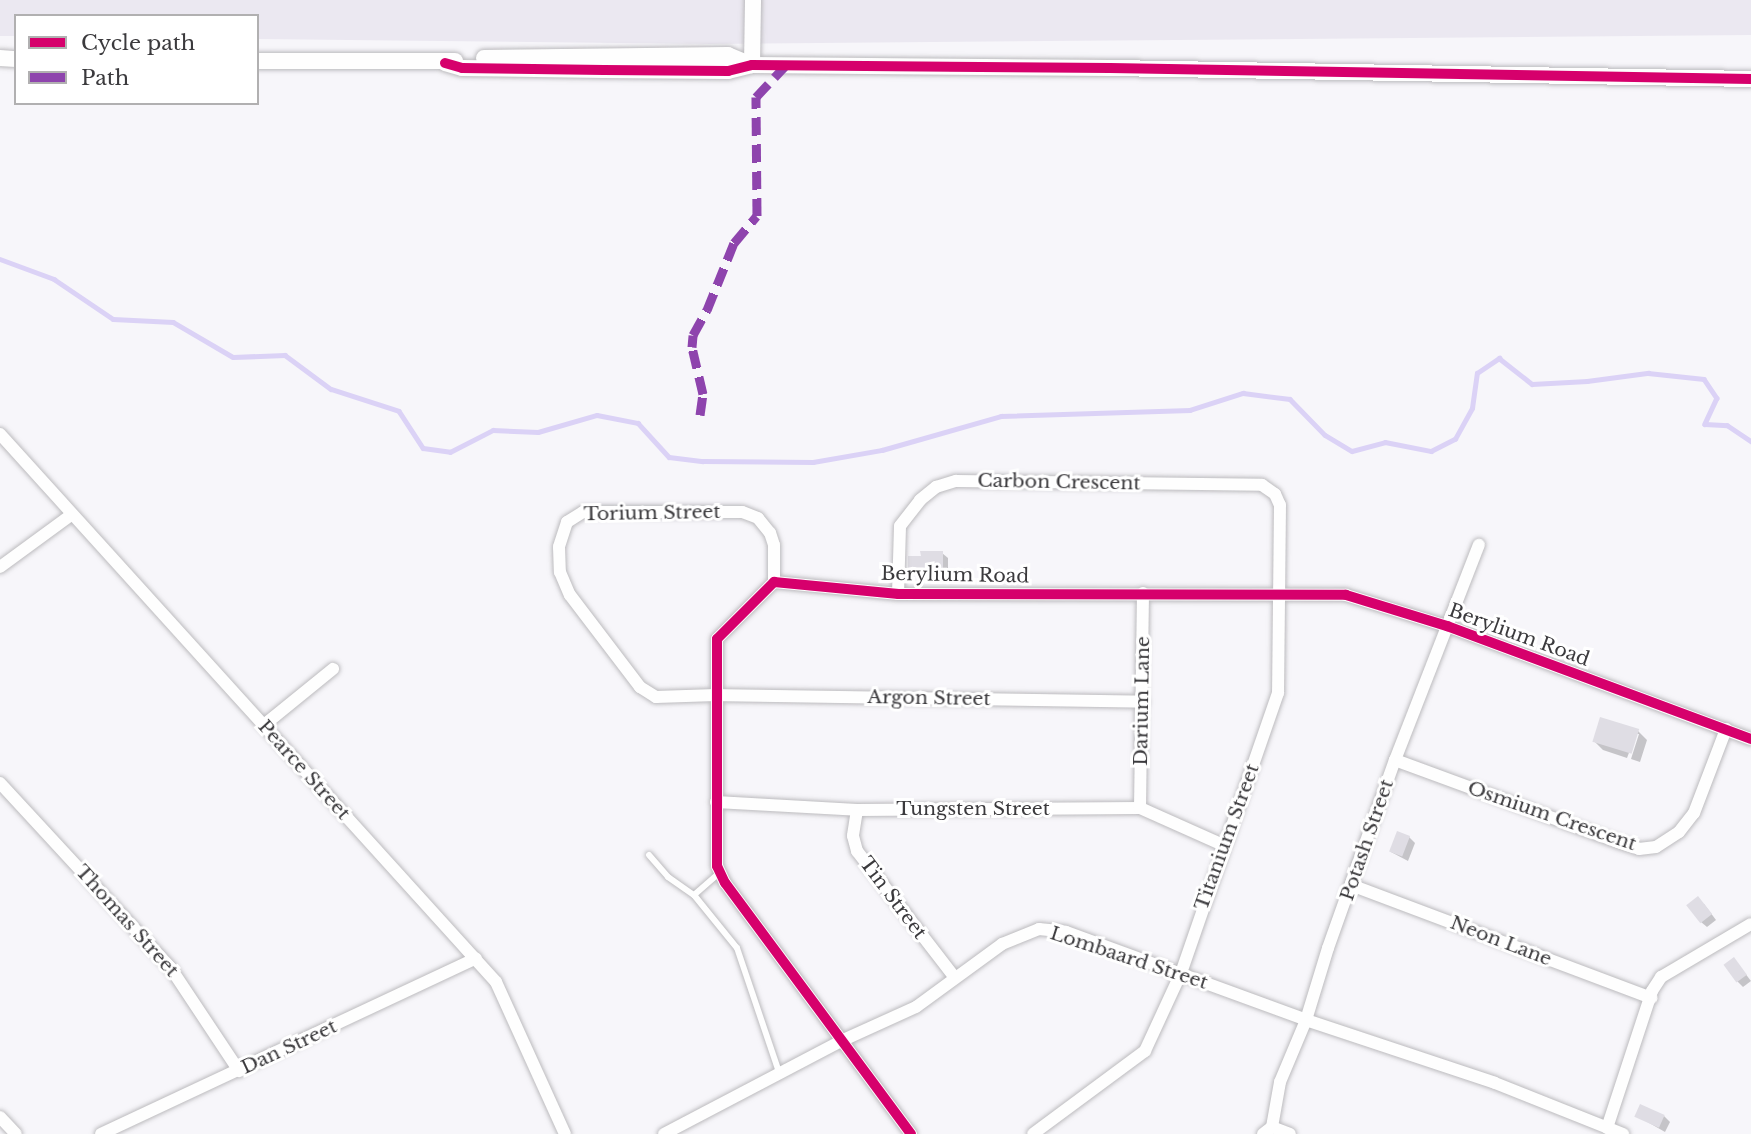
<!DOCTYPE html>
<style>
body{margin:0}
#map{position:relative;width:1751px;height:1134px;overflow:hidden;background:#f7f6fa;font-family:"Libre Baskerville",serif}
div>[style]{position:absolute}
.built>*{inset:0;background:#ebe8f1}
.shadow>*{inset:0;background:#0003}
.stream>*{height:4.5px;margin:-2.25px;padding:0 2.25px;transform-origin:2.25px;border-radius:2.25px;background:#dbd2f6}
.building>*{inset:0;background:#dfdde4;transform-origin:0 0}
.roads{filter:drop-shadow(0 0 2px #bcbbbe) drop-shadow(0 0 2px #bcbbbe)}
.service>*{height:6px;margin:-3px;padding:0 3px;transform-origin:3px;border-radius:3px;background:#fefefe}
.minor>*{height:12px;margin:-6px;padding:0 6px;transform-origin:6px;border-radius:6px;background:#fefefe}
.tertiary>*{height:16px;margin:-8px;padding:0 8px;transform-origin:8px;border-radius:8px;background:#fefefe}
.quiet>*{height:9px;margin-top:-4.5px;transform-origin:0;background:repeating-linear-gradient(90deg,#8e44ad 0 18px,transparent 0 27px)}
.cycleway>*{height:10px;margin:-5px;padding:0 5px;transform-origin:5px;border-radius:5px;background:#d6006c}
span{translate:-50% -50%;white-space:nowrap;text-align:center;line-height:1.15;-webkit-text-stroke:6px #fff;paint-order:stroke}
.street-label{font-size:19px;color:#3b3a3d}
.legend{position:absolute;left:14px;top:14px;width:245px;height:91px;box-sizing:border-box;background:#fff;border:2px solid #b1b0b1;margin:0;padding:9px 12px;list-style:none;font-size:21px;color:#3b3a3d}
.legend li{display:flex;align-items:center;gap:14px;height:35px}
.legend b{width:35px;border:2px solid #b1b0b1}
</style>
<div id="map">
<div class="built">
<i style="clip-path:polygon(0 0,1751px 0,1751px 35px,707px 44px,257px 39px,257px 16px,16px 16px,16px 36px,0 36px)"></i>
</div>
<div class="shadow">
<i style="clip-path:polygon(942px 553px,948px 558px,948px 580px,929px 580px,910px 569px,923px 557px)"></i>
<i style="clip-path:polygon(1638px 731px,1647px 740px,1640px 762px,1631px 759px,1639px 734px,1636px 734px,1627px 758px,1603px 750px,1594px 741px)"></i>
<i style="clip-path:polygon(1409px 837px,1415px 843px,1408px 861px,1391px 852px)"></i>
<i style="clip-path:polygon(1704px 904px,1716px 920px,1707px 927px,1701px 922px)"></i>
<i style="clip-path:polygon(1734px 959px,1751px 981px,1743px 987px,1737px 981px)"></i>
<i style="clip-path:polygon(1637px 1116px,1664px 1116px,1670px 1122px,1665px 1132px)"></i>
</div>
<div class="stream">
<i style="left:0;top:259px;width:58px;rotate:20.3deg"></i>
<i style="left:54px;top:279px;width:71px;rotate:34.1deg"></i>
<i style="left:113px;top:319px;width:60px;rotate:2.9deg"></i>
<i style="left:173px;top:322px;width:69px;rotate:30.3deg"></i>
<i style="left:233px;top:357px;width:52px;rotate:-2.2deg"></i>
<i style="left:285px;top:355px;width:57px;rotate:36.5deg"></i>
<i style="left:331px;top:389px;width:71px;rotate:17.9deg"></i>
<i style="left:399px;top:411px;width:44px;rotate:57deg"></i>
<i style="left:423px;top:448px;width:27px;rotate:8deg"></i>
<i style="left:450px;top:452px;width:48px;rotate:-27.1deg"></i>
<i style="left:493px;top:430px;width:45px;rotate:2.5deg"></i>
<i style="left:538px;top:432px;width:61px;rotate:-16.1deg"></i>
<i style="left:597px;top:415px;width:42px;rotate:11deg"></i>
<i style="left:638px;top:423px;width:46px;rotate:47.6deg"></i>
<i style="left:669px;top:457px;width:34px;rotate:7deg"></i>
<i style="left:703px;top:461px;width:110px;rotate:0.5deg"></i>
<i style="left:813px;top:462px;width:70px;rotate:-9.9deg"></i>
<i style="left:882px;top:450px;width:124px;rotate:-15.9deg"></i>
<i style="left:1001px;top:416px;width:189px;rotate:-1.8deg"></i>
<i style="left:1190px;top:410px;width:56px;rotate:-17.8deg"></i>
<i style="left:1243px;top:393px;width:47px;rotate:7.3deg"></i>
<i style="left:1290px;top:399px;width:50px;rotate:45.8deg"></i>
<i style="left:1325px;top:435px;width:31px;rotate:31deg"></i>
<i style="left:1352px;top:451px;width:34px;rotate:-15deg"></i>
<i style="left:1385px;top:442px;width:47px;rotate:11.1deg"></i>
<i style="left:1431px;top:451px;width:27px;rotate:-27deg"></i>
<i style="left:1455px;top:439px;width:35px;rotate:-61deg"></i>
<i style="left:1472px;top:408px;width:35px;rotate:-82deg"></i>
<i style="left:1477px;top:373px;width:27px;rotate:-34deg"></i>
<i style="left:1499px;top:358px;width:42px;rotate:38.2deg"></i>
<i style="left:1532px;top:384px;width:55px;rotate:-3.1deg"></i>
<i style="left:1587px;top:381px;width:62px;rotate:-7.5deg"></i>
<i style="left:1648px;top:373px;width:56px;rotate:6.1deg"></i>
<i style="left:1704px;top:379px;width:23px;rotate:56deg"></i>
<i style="left:1717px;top:398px;width:29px;rotate:115deg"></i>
<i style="left:1705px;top:424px;width:22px;rotate:3deg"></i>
<i style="left:1727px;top:425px;width:29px;rotate:34deg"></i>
</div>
<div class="building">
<i style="clip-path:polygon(920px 551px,943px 551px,943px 575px,921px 575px,921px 569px,908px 570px,908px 556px,921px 556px)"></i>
<i style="left:1600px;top:717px;width:41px;height:26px;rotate:17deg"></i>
<i style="left:1397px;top:831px;width:14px;height:22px;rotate:21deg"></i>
<i style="left:1698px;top:896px;width:23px;height:15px;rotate:52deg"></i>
<i style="left:1734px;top:957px;width:22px;height:13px;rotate:54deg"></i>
<i style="left:1640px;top:1104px;width:27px;height:14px;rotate:24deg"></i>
</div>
<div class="roads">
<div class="service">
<i style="left:649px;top:855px;width:29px;rotate:49deg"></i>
<i style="left:668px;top:877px;width:32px;rotate:35deg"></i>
<i style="left:694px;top:895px;width:68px;rotate:50.9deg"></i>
<i style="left:737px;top:948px;width:131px;rotate:71.3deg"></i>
<i style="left:694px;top:895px;width:33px;rotate:-41deg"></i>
</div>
<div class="minor">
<i style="left:0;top:434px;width:739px;rotate:47.85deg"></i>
<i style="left:496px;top:982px;width:167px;rotate:65.6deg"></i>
<i style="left:0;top:567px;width:88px;rotate:-36.2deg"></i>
<i style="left:774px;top:582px;width:37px;rotate:-90deg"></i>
<i style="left:774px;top:545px;width:13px;rotate:-108deg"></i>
<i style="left:770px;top:533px;width:19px;rotate:-129deg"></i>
<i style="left:758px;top:518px;width:17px;rotate:-159deg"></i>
<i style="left:742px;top:512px;width:159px;rotate:180deg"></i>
<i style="left:583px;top:512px;width:19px;rotate:148deg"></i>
<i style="left:567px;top:522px;width:26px;rotate:108deg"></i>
<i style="left:559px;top:547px;width:25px;rotate:88deg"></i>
<i style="left:560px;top:572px;width:25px;rotate:67deg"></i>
<i style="left:570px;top:595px;width:116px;rotate:52.7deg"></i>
<i style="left:640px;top:687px;width:19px;rotate:32deg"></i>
<i style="left:656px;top:697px;width:60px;rotate:-1.9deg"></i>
<i style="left:716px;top:695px;width:427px;rotate:0.9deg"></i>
<i style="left:898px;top:594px;width:68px;rotate:-88.3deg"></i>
<i style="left:900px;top:526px;width:33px;rotate:-52deg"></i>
<i style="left:920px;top:500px;width:21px;rotate:-39deg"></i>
<i style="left:936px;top:487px;width:21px;rotate:-17deg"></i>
<i style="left:956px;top:481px;width:306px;rotate:0.7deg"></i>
<i style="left:1262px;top:485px;width:16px;rotate:35deg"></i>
<i style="left:1275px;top:494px;width:12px;rotate:66deg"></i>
<i style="left:1280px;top:505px;width:188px;rotate:90.6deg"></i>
<i style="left:1278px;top:693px;width:296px;rotate:109.1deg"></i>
<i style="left:1181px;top:973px;width:86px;rotate:114.8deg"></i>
<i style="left:1145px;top:1051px;width:139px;rotate:143.5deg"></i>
<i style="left:264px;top:725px;width:89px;rotate:-39.1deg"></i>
<i style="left:1395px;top:760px;width:238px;rotate:20.2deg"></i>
<i style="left:1618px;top:842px;width:22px;rotate:18deg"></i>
<i style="left:1639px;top:849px;width:17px;rotate:-7deg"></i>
<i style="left:1656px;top:847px;width:27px;rotate:-33deg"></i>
<i style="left:1679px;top:832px;width:24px;rotate:-52deg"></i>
<i style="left:1694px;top:813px;width:90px;rotate:-69.1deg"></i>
<i style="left:0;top:783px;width:251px;rotate:47.3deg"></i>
<i style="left:170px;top:967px;width:125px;rotate:56.4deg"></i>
<i style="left:716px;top:802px;width:141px;rotate:3.2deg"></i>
<i style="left:857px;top:810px;width:283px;rotate:-0.4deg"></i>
<i style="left:1140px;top:808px;width:91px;rotate:24deg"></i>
<i style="left:1140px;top:808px;width:215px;rotate:-89.2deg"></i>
<i style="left:857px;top:810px;width:26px;rotate:99deg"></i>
<i style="left:853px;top:836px;width:16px;rotate:75deg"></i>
<i style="left:857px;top:851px;width:160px;rotate:52.3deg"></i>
<i style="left:1351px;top:885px;width:321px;rotate:20.6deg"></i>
<i style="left:0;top:1117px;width:23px;rotate:47deg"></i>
<i style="left:1272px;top:1127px;width:19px;rotate:21deg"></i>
<i style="left:1607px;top:1128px;width:144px;rotate:-71.8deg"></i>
<i style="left:1652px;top:991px;width:17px;rotate:-57deg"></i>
<i style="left:1661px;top:977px;width:104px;rotate:-30.5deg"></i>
<i style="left:101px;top:1134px;width:414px;rotate:-25.1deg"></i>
<i style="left:664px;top:1134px;width:200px;rotate:-27.7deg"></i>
<i style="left:841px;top:1041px;width:82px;rotate:-24.4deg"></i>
<i style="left:916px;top:1007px;width:107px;rotate:-36.2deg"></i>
<i style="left:1002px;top:944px;width:40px;rotate:-22deg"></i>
<i style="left:1039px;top:929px;width:27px;rotate:6deg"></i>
<i style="left:1066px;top:932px;width:256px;rotate:20.1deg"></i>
<i style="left:1306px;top:1020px;width:199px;rotate:18.4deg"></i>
<i style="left:1495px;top:1083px;width:138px;rotate:21.7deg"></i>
<i style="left:911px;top:1134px;width:312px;rotate:-126.5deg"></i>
<i style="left:725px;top:883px;width:19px;rotate:-115deg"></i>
<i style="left:717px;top:866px;width:227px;rotate:-90deg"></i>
<i style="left:717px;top:639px;width:81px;rotate:-45deg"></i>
<i style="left:774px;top:582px;width:125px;rotate:5.5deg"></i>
<i style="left:898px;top:594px;width:448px;rotate:0.1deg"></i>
<i style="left:1346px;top:595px;width:106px;rotate:17.1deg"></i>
<i style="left:1447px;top:626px;width:324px;rotate:20.4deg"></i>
<i style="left:1263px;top:1134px;width:11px;rotate:-38deg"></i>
<i style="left:1272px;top:1127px;width:46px;rotate:-79.9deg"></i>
<i style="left:1280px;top:1082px;width:67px;rotate:-67.2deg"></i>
<i style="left:1306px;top:1020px;width:75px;rotate:-73deg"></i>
<i style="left:1328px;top:948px;width:200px;rotate:-70.4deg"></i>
<i style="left:1395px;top:760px;width:231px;rotate:-68.7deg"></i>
</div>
<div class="tertiary">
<i style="left:0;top:58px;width:16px;rotate:4deg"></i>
<i style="left:484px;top:58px;width:244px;rotate:-0.7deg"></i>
<i style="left:728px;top:55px;width:26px;rotate:23deg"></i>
<i style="left:257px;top:61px;width:198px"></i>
<i style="left:445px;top:63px;width:18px;rotate:16deg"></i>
<i style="left:462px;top:68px;width:142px;rotate:0.8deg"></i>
<i style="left:604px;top:70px;width:124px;rotate:0.5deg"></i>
<i style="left:728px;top:71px;width:25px;rotate:-14deg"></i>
<i style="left:752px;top:65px;width:358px;rotate:0.5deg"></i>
<i style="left:1110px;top:68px;width:641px;rotate:0.98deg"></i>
<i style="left:752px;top:65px;width:65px;rotate:-89.1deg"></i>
</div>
</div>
<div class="quiet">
<i style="left:700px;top:415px;width:21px;rotate:-82deg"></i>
<i style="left:703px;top:394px;width:48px;rotate:-103.2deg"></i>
<i style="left:692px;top:347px;width:12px;rotate:-85deg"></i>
<i style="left:693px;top:335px;width:29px;rotate:-61deg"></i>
<i style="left:707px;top:310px;width:72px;rotate:-68.1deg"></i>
<i style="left:734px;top:243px;width:35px;rotate:-50deg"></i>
<i style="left:757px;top:216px;width:119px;rotate:-90.5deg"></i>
<i style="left:756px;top:97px;width:42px;rotate:-46.9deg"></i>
</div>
<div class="cycleway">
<i style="left:445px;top:63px;width:18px;rotate:16deg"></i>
<i style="left:462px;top:68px;width:142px;rotate:0.8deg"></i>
<i style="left:604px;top:70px;width:124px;rotate:0.5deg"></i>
<i style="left:728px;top:71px;width:25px;rotate:-14deg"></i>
<i style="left:752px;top:65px;width:358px;rotate:0.5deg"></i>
<i style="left:1110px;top:68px;width:641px;rotate:0.98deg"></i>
<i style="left:911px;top:1134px;width:312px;rotate:-126.5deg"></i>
<i style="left:725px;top:883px;width:19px;rotate:-115deg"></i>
<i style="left:717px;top:866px;width:227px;rotate:-90deg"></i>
<i style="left:717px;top:639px;width:81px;rotate:-45deg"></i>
<i style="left:774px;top:582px;width:125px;rotate:5.5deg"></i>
<i style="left:898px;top:594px;width:448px;rotate:0.1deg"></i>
<i style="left:1346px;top:595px;width:106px;rotate:17.1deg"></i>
<i style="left:1447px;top:626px;width:324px;rotate:20.4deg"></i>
</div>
<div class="street-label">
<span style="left:1059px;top:482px;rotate:1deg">Carbon Crescent</span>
<span style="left:652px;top:513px;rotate:-1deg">Torium Street</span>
<span style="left:955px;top:575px;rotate:1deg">Berylium Road</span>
<span style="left:1519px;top:635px;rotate:20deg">Berylium Road</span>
<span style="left:929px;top:698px;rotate:1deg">Argon Street</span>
<span style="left:1142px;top:701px;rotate:-89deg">Darium Lane</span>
<span style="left:304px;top:770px;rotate:48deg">Pearce Street</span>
<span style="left:973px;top:809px">Tungsten Street</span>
<span style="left:1552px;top:816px;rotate:19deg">Osmium Crescent</span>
<span style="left:1227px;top:837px;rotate:-70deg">Titanium Street</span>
<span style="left:1367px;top:840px;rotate:-71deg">Potash Street</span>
<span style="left:893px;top:898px;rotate:53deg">Tin Street</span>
<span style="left:127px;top:921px;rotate:48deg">Thomas Street</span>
<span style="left:1501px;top:941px;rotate:21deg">Neon Lane</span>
<span style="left:1129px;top:958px;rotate:18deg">Lombaard Street</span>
<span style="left:289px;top:1047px;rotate:-25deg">Dan Street</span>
</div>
<ul class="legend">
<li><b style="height:9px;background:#d6006c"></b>Cycle path</li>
<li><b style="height:9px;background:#8e44ad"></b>Path</li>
</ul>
</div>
